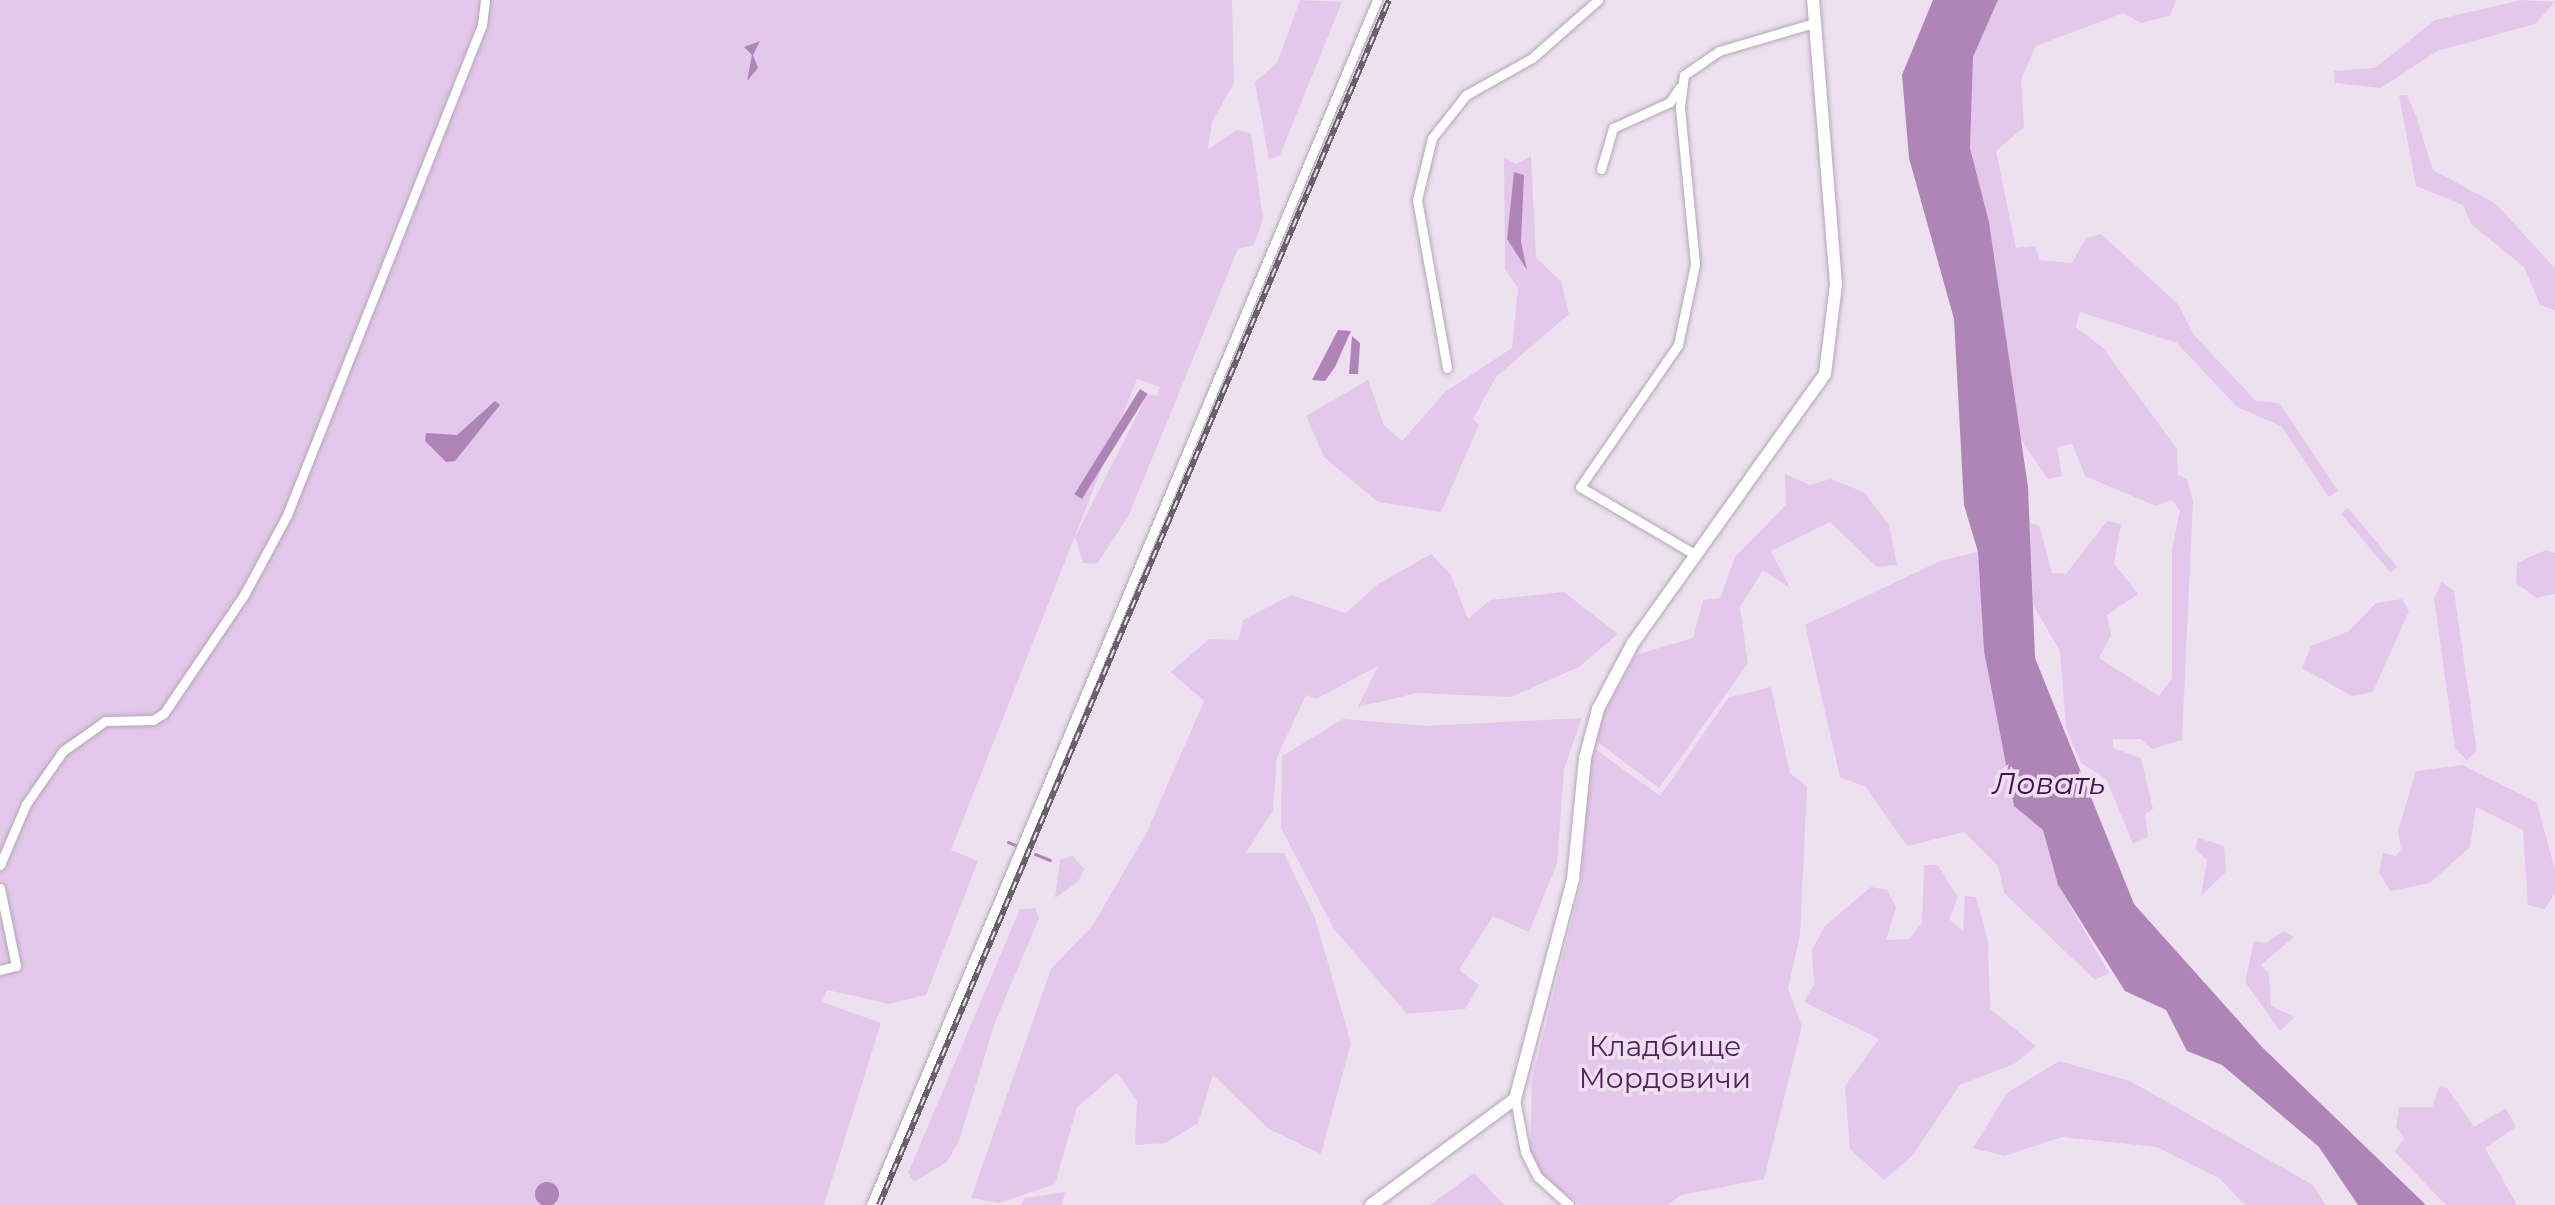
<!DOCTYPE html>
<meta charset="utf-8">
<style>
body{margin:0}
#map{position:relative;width:2555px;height:1205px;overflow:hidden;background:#ede1f0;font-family:Montserrat,sans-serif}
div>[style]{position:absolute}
.green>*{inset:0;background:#e4c8eb;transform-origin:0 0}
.water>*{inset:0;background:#af85b8;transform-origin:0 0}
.round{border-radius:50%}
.stream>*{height:3px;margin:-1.5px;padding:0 1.5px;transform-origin:1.5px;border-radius:1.5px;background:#af85b8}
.roads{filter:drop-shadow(0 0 2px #b2a7b5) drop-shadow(0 0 2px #b2a7b5)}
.street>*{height:9px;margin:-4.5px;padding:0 4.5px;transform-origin:4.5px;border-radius:4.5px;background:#fff}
.secondary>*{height:12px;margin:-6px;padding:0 6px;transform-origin:6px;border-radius:6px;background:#fff}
.rail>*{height:6px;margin-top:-3px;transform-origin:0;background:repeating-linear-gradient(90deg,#ede1f0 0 9px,#68616a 0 18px);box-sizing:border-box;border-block:2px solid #68616a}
span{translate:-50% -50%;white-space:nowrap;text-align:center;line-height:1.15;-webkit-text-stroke:7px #ede1f0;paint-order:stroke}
.park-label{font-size:28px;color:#562161}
.water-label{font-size:30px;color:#471252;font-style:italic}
</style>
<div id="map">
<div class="green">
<i style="clip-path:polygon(0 0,1232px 0,1234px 83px,1212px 122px,1208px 150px,1236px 130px,1251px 133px,1263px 219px,1254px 245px,1238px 249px,1128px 517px,1097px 564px,1083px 563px,1075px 537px,1148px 394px,1157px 396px,1160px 387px,1137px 379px,951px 850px,978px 861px,926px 995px,890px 1004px,827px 990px,822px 1002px,881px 1023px,824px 1205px,0 1205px)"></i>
<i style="clip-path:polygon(1300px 0,1342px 2px,1280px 155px,1269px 160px,1255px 82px,1277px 63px)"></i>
<i style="clip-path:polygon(1998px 0,2176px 0,2170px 16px,2141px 23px,2123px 13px,2036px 46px,2021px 79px,2024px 127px,1996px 151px,2016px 248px,2035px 246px,2040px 260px,2072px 263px,2086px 238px,2101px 234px,2178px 304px,2194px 335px,2256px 401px,2279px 403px,2338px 491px,2329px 497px,2281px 426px,2237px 407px,2177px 343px,2080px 312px,2076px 327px,2103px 348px,2177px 449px,2178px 475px,2187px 479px,2193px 501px,2182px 740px,2152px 749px,2140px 739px,2113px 739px,2113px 748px,2141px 758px,2153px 809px,2145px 814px,2148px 837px,2133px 844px,2106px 779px,2081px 763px,2066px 728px,2060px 651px,2033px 605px,2030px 523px,2039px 525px,2052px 573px,2066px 574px,2107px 521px,2121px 524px,2114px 563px,2138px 594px,2107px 615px,2111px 635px,2099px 658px,2159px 696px,2172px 678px,2172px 548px,2180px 511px,2172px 500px,2156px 506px,2085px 476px,2072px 444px,2057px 447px,2062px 476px,2048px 479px,2020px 438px,1989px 222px,1970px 148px,1973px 57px)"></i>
<i style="clip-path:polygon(2521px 0,2555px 2px,2535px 24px,2437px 51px,2381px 88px,2335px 83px,2334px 71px,2375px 68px,2435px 20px)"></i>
<i style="clip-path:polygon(2399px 95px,2407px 95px,2416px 116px,2433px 170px,2496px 204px,2555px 268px,2555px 310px,2540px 305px,2524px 267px,2471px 224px,2463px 205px,2416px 186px)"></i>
<i style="clip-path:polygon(1531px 156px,1536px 258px,1561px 281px,1569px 314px,1496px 377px,1473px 419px,1479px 425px,1441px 512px,1378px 502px,1324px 457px,1306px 416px,1368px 380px,1384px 425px,1402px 441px,1445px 392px,1512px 348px,1518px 288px,1505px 269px,1504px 157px,1516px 164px)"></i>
<i style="clip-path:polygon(1785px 474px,1810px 485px,1830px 479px,1864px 492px,1889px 525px,1897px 565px,1877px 567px,1830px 522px,1771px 551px,1790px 588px,1763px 570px,1740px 607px,1748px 663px,1659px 788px,1596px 741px,1603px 715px,1636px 655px,1693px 638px,1703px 600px,1720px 598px,1735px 557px,1786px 505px)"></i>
<i style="left:2348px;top:508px;width:77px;height:9px;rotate:50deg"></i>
<i style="clip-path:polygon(2546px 550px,2555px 553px,2555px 594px,2537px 598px,2516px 583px,2517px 563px)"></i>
<i style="clip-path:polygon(1978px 552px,1984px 651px,2014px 806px,2043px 830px,2058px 885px,2109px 973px,2095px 980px,2004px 893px,1998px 866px,1964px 832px,1907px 846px,1866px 787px,1840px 777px,1805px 625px,1940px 561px)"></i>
<i style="clip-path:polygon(1431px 554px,1451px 575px,1468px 619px,1490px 600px,1564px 592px,1618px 634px,1579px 667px,1511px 697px,1417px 693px,1358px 707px,1378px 666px,1316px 699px,1306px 695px,1277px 757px,1273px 810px,1246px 853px,1284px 853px,1315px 918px,1351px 1043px,1321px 1154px,1269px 1129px,1213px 1075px,1198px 1123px,1166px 1143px,1135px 1145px,1137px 1101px,1117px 1073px,1077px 1107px,1055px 1184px,999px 1203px,971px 1198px,1051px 969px,1093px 925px,1147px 832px,1204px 701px,1171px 672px,1209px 639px,1239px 640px,1243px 620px,1291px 595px,1346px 613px,1378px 584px)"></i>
<i style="clip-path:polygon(2442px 582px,2454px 591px,2477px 751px,2467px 760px,2455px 749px,2434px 598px)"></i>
<i style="clip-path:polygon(2402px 599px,2409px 611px,2373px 692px,2352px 696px,2302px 668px,2311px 646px,2349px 631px,2376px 603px)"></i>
<i style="clip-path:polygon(1771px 687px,1790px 773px,1807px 787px,1800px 935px,1788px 989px,1802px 1026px,1764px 1179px,1681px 1195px,1668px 1205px,1581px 1205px,1543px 1176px,1530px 1150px,1532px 1078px,1581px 885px,1589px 762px,1594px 748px,1660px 796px,1729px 697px)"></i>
<i style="clip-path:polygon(1582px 718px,1564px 769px,1557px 864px,1529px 932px,1493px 916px,1459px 970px,1479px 985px,1465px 1009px,1407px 1014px,1334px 929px,1281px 828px,1282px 756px,1343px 719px,1425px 726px)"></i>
<i style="clip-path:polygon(2463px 765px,2537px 803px,2555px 870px,2555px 893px,2545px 909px,2528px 905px,2523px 830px,2476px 807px,2470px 847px,2430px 883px,2390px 891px,2379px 872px,2383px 853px,2396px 856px,2401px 849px,2398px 831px,2416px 771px)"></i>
<i style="clip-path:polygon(2198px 838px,2224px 846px,2226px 872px,2201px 896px,2207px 860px,2195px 849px)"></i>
<i style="clip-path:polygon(1073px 856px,1084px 869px,1078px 882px,1055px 898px,1060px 860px)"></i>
<i style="clip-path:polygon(1924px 865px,1938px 865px,1958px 898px,1949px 919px,1963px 931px,1965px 896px,1976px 897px,1988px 941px,1990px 1009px,2036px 1046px,2016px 1063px,1960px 1085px,1913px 1155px,1884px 1180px,1850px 1149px,1845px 1086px,1879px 1039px,1804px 1002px,1814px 984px,1812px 950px,1825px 926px,1871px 887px,1887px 890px,1896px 907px,1886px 940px,1909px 939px,1922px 923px)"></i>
<i style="clip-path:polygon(1035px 908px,1039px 918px,994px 1025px,959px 1141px,947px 1162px,914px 1182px,908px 1173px,1020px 909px)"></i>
<i style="clip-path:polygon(2284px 931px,2294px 937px,2261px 965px,2269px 973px,2271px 1006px,2295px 1017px,2280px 1031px,2245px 982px,2254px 941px,2266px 943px)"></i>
<i style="clip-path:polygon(2059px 1061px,2130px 1081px,2313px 1185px,2325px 1205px,2245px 1205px,2219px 1178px,2157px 1147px,2062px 1137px,2005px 1156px,1973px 1148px,2007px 1093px)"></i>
<i style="clip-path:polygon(2439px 1087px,2447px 1088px,2474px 1127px,2506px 1108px,2516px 1127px,2485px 1148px,2517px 1205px,2446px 1205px,2395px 1152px,2404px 1138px,2396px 1127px,2399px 1107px,2432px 1107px)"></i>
<i style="clip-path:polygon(1474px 1173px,1504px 1205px,1430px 1205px)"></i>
<i style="clip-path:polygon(1065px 1192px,1062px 1205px,1021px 1205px,1025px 1198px)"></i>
</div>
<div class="water">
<i style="clip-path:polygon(1933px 0,1998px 0,1973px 57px,1970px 148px,1989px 222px,2028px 487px,2035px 658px,2134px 904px,2263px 1048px,2426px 1205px,2358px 1205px,2319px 1147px,2222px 1065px,2187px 1051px,2166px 1010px,2125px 991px,2058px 885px,2043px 830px,2014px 806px,1984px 651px,1978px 552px,1964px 505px,1954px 319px,1909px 158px,1902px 75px)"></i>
<i style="clip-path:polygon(760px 41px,753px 55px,758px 68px,747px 81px,752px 55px,744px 47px)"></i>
<i style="clip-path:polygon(1514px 172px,1524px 175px,1521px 242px,1527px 270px,1507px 239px)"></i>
<i style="clip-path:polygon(1338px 330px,1351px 331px,1335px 367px,1325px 381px,1312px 380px)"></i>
<i style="clip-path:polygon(1352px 336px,1360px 343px,1358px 374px,1349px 374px)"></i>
<i style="left:1140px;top:389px;width:9px;height:124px;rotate:32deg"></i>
<i style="clip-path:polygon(495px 401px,500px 405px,455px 461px,446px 462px,425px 441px,426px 433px,457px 435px)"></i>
<i class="round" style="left:535px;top:1182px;width:24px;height:24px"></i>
</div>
<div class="stream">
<i style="left:1008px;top:842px;width:8px;rotate:23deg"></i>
<i style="left:1035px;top:854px;width:16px;rotate:22deg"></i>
</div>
<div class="roads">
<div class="street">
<i style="left:1601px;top:169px;width:43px;rotate:-73.7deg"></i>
<i style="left:1613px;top:128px;width:63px;rotate:-24.5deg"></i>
<i style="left:1670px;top:102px;width:17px;rotate:-57deg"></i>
<i style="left:1447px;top:368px;width:171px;rotate:-100.1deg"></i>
<i style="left:1417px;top:200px;width:64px;rotate:-76.4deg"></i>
<i style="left:1432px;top:138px;width:55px;rotate:-51.7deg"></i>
<i style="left:1466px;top:95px;width:76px;rotate:-29.3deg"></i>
<i style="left:1532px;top:58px;width:88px;rotate:-41.3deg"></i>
<i style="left:1696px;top:555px;width:134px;rotate:-149.6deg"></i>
<i style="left:1580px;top:487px;width:173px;rotate:-55.4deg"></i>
<i style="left:1678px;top:345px;width:83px;rotate:-78.1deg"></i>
<i style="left:1695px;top:264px;width:158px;rotate:-95.5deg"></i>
<i style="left:1680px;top:107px;width:32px;rotate:-83deg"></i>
<i style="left:1684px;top:75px;width:42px;rotate:-34.4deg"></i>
<i style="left:1719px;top:51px;width:99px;rotate:-16.4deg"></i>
<i style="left:0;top:865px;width:66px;rotate:-66.9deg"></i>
<i style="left:26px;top:804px;width:65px;rotate:-55.1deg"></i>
<i style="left:63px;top:751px;width:52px;rotate:-35.5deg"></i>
<i style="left:105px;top:721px;width:48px;rotate:-1.2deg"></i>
<i style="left:153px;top:720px;width:13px;rotate:-32deg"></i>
<i style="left:164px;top:713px;width:143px;rotate:-55.9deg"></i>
<i style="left:244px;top:595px;width:91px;rotate:-61.7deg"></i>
<i style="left:287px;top:515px;width:527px;rotate:-68.3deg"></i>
<i style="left:482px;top:25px;width:25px;rotate:-83deg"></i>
<i style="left:0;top:888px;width:80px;rotate:78.4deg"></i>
<i style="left:16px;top:966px;width:16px;rotate:166deg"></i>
<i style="left:1515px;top:1099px;width:54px;rotate:79.3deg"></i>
<i style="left:1525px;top:1152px;width:28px;rotate:63deg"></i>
<i style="left:1538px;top:1177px;width:42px;rotate:42.1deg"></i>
<i style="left:871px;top:1205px;width:1307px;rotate:-67.22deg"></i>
</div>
<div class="secondary">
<i style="left:1371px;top:1205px;width:179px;rotate:-36.4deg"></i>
<i style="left:1515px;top:1099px;width:228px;rotate:-75.2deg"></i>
<i style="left:1573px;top:879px;width:122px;rotate:-84.3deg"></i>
<i style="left:1585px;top:758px;width:51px;rotate:-75.1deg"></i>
<i style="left:1598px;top:709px;width:75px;rotate:-62.1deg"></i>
<i style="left:1633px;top:643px;width:330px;rotate:-54.5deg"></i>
<i style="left:1825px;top:374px;width:91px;rotate:-83deg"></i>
<i style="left:1836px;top:284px;width:285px;rotate:-94.6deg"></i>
</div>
</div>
<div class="rail">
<i style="left:879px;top:1205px;width:1308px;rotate:-67.06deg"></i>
</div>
<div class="park-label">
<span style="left:1665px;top:1062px">Кладбище<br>Мордовичи</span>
</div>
<div class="water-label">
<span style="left:2049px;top:784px">Ловать</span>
</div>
</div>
